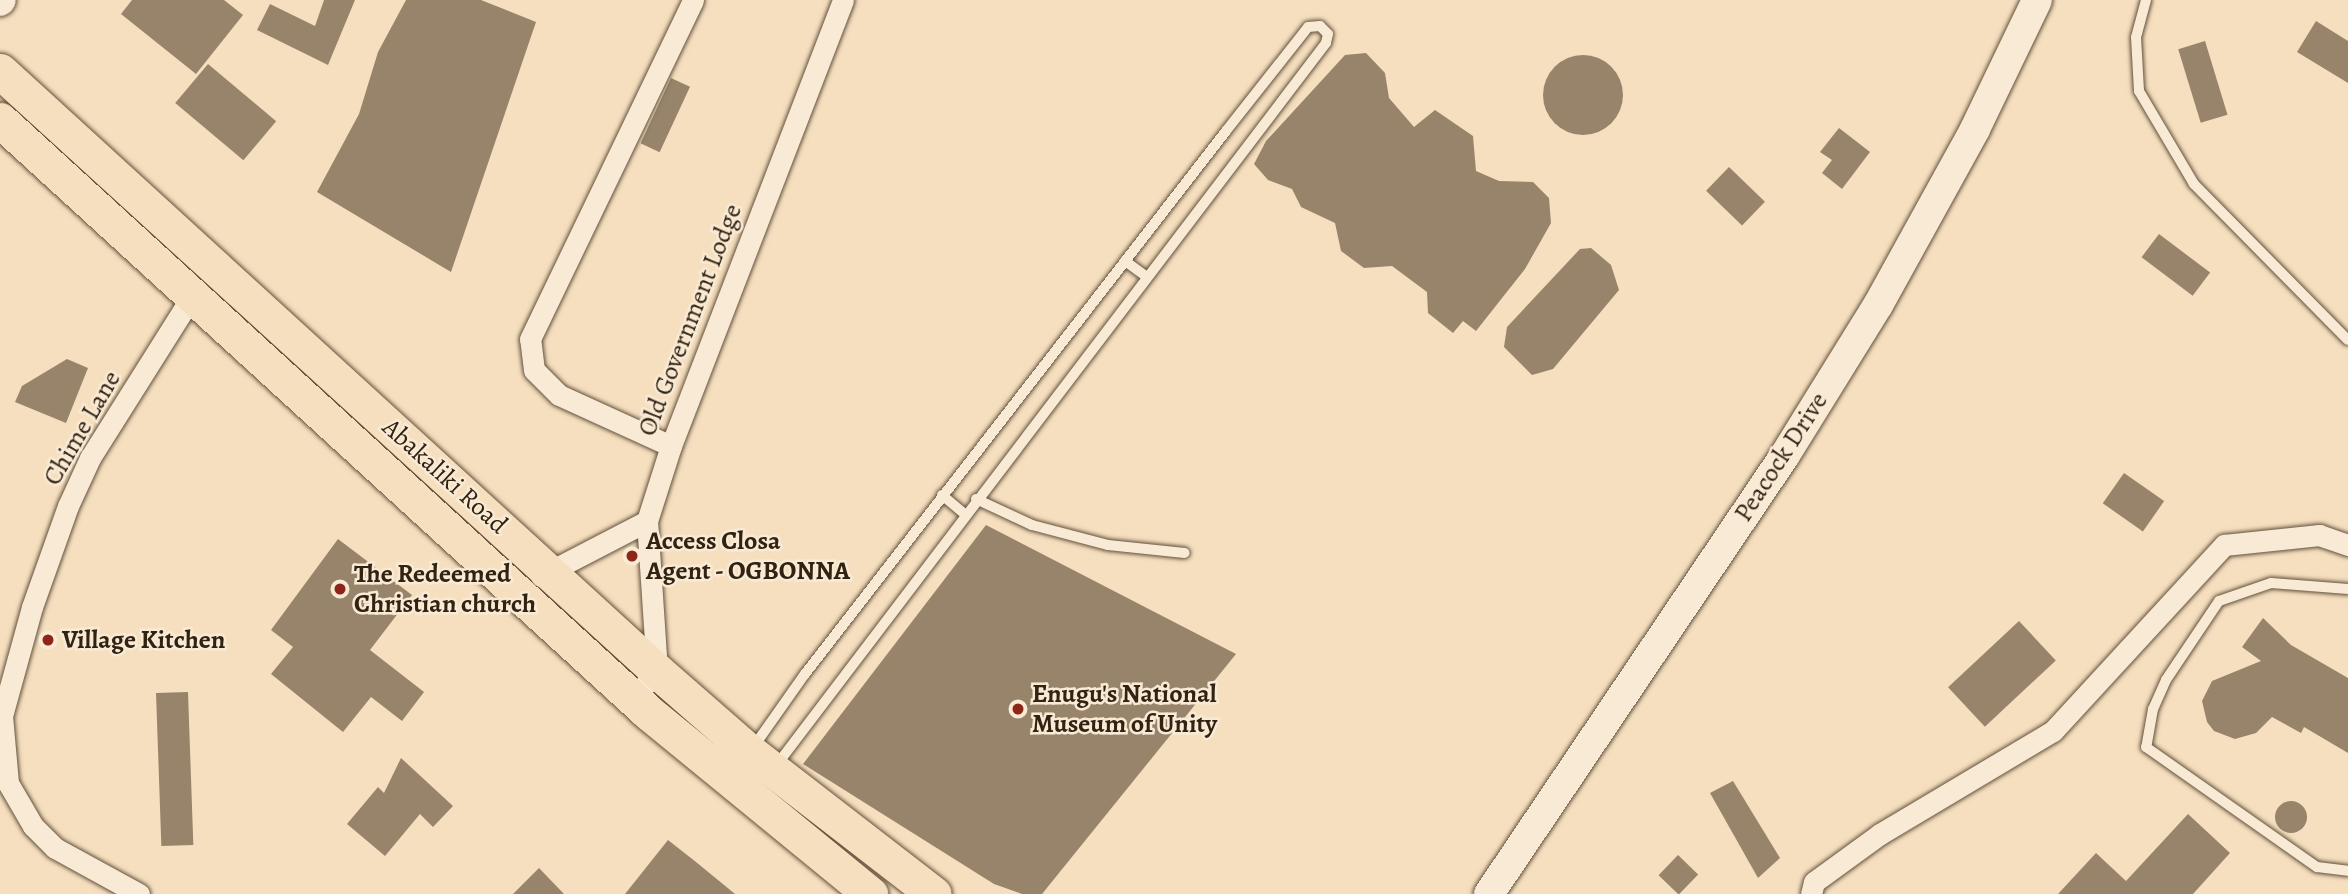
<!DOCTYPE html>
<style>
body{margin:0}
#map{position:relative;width:2348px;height:894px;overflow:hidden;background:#f6dfbf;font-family:Alegreya,serif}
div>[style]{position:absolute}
.building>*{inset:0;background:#97846b;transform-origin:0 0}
.round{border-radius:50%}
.roads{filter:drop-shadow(0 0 2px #62513c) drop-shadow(0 0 2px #62513c)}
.lane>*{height:10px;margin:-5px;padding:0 5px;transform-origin:5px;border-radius:5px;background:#f9ead5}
.street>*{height:21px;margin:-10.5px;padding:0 10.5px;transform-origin:10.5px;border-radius:10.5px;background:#f9ead5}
.secondary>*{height:30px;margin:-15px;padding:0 15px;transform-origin:15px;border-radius:15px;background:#f9ead5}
.primary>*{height:35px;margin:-17.5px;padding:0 17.5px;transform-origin:17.5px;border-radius:17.5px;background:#f6dfbf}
.dots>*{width:19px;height:19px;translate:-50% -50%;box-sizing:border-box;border:4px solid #f9ead5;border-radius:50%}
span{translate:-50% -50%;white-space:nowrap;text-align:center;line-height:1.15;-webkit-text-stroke:5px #f9ead5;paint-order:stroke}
.street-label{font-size:26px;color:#312211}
.poi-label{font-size:26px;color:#312211;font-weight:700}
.left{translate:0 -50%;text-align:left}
</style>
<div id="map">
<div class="building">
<i style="clip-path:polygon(132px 0,224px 0,243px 15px,196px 74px,121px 14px)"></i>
<i style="clip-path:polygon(324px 0,355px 0,328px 65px,257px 30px,270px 4px,315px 26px)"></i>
<i style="clip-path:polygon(406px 0,481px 0,536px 22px,451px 272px,317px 192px,359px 114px,378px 52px)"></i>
<i style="clip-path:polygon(2316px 21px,2348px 41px,2348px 83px,2297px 52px)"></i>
<i style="left:2205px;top:41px;width:77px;height:28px;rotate:73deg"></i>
<i style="clip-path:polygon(1366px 53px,1385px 73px,1389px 98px,1414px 127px,1435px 110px,1473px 136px,1476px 171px,1499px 181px,1533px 182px,1549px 198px,1551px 223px,1525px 269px,1476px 331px,1463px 321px,1453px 333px,1428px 313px,1427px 292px,1392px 266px,1364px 268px,1341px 251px,1335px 223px,1301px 207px,1292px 189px,1268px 180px,1254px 164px,1266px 141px,1345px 55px)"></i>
<i class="round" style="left:1543px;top:55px;width:80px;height:80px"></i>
<i style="left:208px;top:64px;width:89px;height:51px;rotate:40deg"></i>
<i style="left:671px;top:78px;width:21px;height:72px;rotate:25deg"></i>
<i style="clip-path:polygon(1839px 128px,1870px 152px,1842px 189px,1822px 173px,1832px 160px,1820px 152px)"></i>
<i style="left:1729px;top:167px;width:50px;height:33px;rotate:44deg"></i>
<i style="left:2159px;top:234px;width:64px;height:29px;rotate:37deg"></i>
<i style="clip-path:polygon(1591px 248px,1611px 265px,1619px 290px,1553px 369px,1532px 375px,1504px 347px,1507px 327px,1580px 249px)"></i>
<i style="clip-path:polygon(67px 359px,88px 368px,66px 423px,15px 402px,22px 386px)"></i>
<i style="left:2124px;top:473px;width:49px;height:37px;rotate:35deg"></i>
<i style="clip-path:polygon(986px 525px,1236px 654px,1042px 894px,1022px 894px,994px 884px,803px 764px)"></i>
<i style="clip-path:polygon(338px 539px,412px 595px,370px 650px,424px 692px,402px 721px,371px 697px,343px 732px,271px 674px,293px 647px,271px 630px)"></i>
<i style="clip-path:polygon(2263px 618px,2291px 645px,2348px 678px,2348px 753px,2304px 727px,2301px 733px,2272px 717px,2256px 733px,2235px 739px,2214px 731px,2207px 722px,2202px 701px,2212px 681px,2261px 661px,2242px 647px)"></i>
<i style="left:2019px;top:621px;width:54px;height:97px;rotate:47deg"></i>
<i style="left:188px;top:692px;width:153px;height:32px;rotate:88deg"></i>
<i style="clip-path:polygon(401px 758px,453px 806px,433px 827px,420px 814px,385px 856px,347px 824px,378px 787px,384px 793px)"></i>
<i style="clip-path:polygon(1733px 781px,1780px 858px,1758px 878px,1710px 793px)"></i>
<i class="round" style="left:2275px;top:801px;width:32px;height:32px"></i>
<i style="clip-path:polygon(2188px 814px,2230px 853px,2193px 894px,2058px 894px,2096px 853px,2126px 881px)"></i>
<i style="clip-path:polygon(668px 840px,696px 862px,735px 894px,625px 894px)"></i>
<i style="left:1678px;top:855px;width:28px;height:28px;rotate:44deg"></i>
<i style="clip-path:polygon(539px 868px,564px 894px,513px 894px)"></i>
</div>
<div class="roads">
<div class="lane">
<i style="left:2146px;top:0;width:38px;rotate:105deg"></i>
<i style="left:2136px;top:37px;width:54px;rotate:86.8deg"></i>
<i style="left:2139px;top:91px;width:108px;rotate:59.4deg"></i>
<i style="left:2194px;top:184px;width:219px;rotate:45.4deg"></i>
<i style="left:1125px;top:261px;width:26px;rotate:36deg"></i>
<i style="left:942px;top:495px;width:30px;rotate:40deg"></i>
<i style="left:976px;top:499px;width:62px;rotate:24.9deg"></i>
<i style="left:1032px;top:525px;width:79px;rotate:14.7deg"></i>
<i style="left:1108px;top:545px;width:77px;rotate:5.9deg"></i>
<i style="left:2348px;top:589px;width:77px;rotate:-175.5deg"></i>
<i style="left:2271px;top:583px;width:55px;rotate:160.9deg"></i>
<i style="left:2219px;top:601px;width:95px;rotate:123.9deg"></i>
<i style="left:2166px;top:680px;width:32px;rotate:114deg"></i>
<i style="left:2153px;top:709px;width:39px;rotate:100deg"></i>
<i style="left:2146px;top:747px;width:209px;rotate:35.1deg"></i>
<i style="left:2317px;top:867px;width:31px;rotate:7deg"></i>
<i style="left:752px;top:749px;width:92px;rotate:-54.8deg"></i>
<i style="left:805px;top:674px;width:687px;rotate:-52.21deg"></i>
<i style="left:1226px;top:131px;width:132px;rotate:-51.7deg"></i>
<i style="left:1308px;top:27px;width:12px;rotate:-5deg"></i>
<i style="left:1320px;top:26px;width:11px;rotate:45deg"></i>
<i style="left:1328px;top:34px;width:9px;rotate:103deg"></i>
<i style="left:1326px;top:43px;width:910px;rotate:127.27deg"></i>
</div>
<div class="street">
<i style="left:671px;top:446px;width:123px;rotate:-155.5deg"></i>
<i style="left:559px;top:395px;width:35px;rotate:-135deg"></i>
<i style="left:534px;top:370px;width:31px;rotate:-97deg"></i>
<i style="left:530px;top:339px;width:376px;rotate:-64.3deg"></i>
<i style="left:541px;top:576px;width:119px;rotate:-27.4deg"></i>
<i style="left:633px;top:698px;width:36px;rotate:-48deg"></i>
<i style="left:657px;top:671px;width:150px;rotate:-93.8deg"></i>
<i style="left:647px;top:521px;width:79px;rotate:-72.3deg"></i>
<i style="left:671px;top:446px;width:478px;rotate:-68.9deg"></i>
<i style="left:139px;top:894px;width:96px;rotate:-151.3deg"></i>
<i style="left:55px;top:848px;width:31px;rotate:-135deg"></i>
<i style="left:33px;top:826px;width:50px;rotate:-120.2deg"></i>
<i style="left:8px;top:783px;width:67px;rotate:-95.1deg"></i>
<i style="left:2px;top:716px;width:113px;rotate:-74.6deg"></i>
<i style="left:32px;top:607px;width:107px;rotate:-70.4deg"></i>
<i style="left:68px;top:506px;width:53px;rotate:-65.4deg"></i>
<i style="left:90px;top:458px;width:191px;rotate:-57.8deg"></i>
<i style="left:1811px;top:894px;width:12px;rotate:-76deg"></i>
<i style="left:1814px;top:882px;width:82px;rotate:-36deg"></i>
<i style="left:1880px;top:834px;width:201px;rotate:-30.8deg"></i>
<i style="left:2053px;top:731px;width:253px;rotate:-47.4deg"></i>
<i style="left:2224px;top:545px;width:96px;rotate:-6deg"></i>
<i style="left:2319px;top:535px;width:31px;rotate:19deg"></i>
</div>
<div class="secondary">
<i style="left:0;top:1px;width:1px;rotate:-45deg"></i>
<i style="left:1489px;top:894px;width:529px;rotate:-56.01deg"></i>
<i style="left:1785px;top:455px;width:176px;rotate:-58.2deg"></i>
<i style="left:1878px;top:305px;width:201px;rotate:-61.1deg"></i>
<i style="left:1975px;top:129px;width:143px;rotate:-64.3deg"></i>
</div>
<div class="primary">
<i style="left:0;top:71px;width:890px;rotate:42.4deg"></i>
<i style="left:657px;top:671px;width:123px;rotate:41.1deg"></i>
<i style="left:750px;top:752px;width:232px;rotate:37.7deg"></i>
<i style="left:0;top:120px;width:879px;rotate:42.42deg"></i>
<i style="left:649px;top:713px;width:286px;rotate:39.3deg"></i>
</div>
</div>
<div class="dots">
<i style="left:632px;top:556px;background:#8f2418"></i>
<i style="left:340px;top:589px;background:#8f2418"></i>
<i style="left:48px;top:640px;background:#8f2418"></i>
<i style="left:1018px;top:709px;background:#8f2418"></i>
</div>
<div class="street-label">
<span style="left:690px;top:320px;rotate:-69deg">Old Government Lodge</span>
<span style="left:82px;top:428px;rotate:-60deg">Chime Lane</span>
<span style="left:1781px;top:457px;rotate:-57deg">Peacock Drive</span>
<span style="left:445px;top:476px;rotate:42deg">Abakaliki Road</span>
</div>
<div class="poi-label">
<span class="left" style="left:646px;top:556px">Access Closa<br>Agent - OGBONNA</span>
<span class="left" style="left:354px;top:589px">The Redeemed<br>Christian church</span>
<span class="left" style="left:62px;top:640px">Village Kitchen</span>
<span class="left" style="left:1032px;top:709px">Enugu's National<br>Museum of Unity</span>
</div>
</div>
